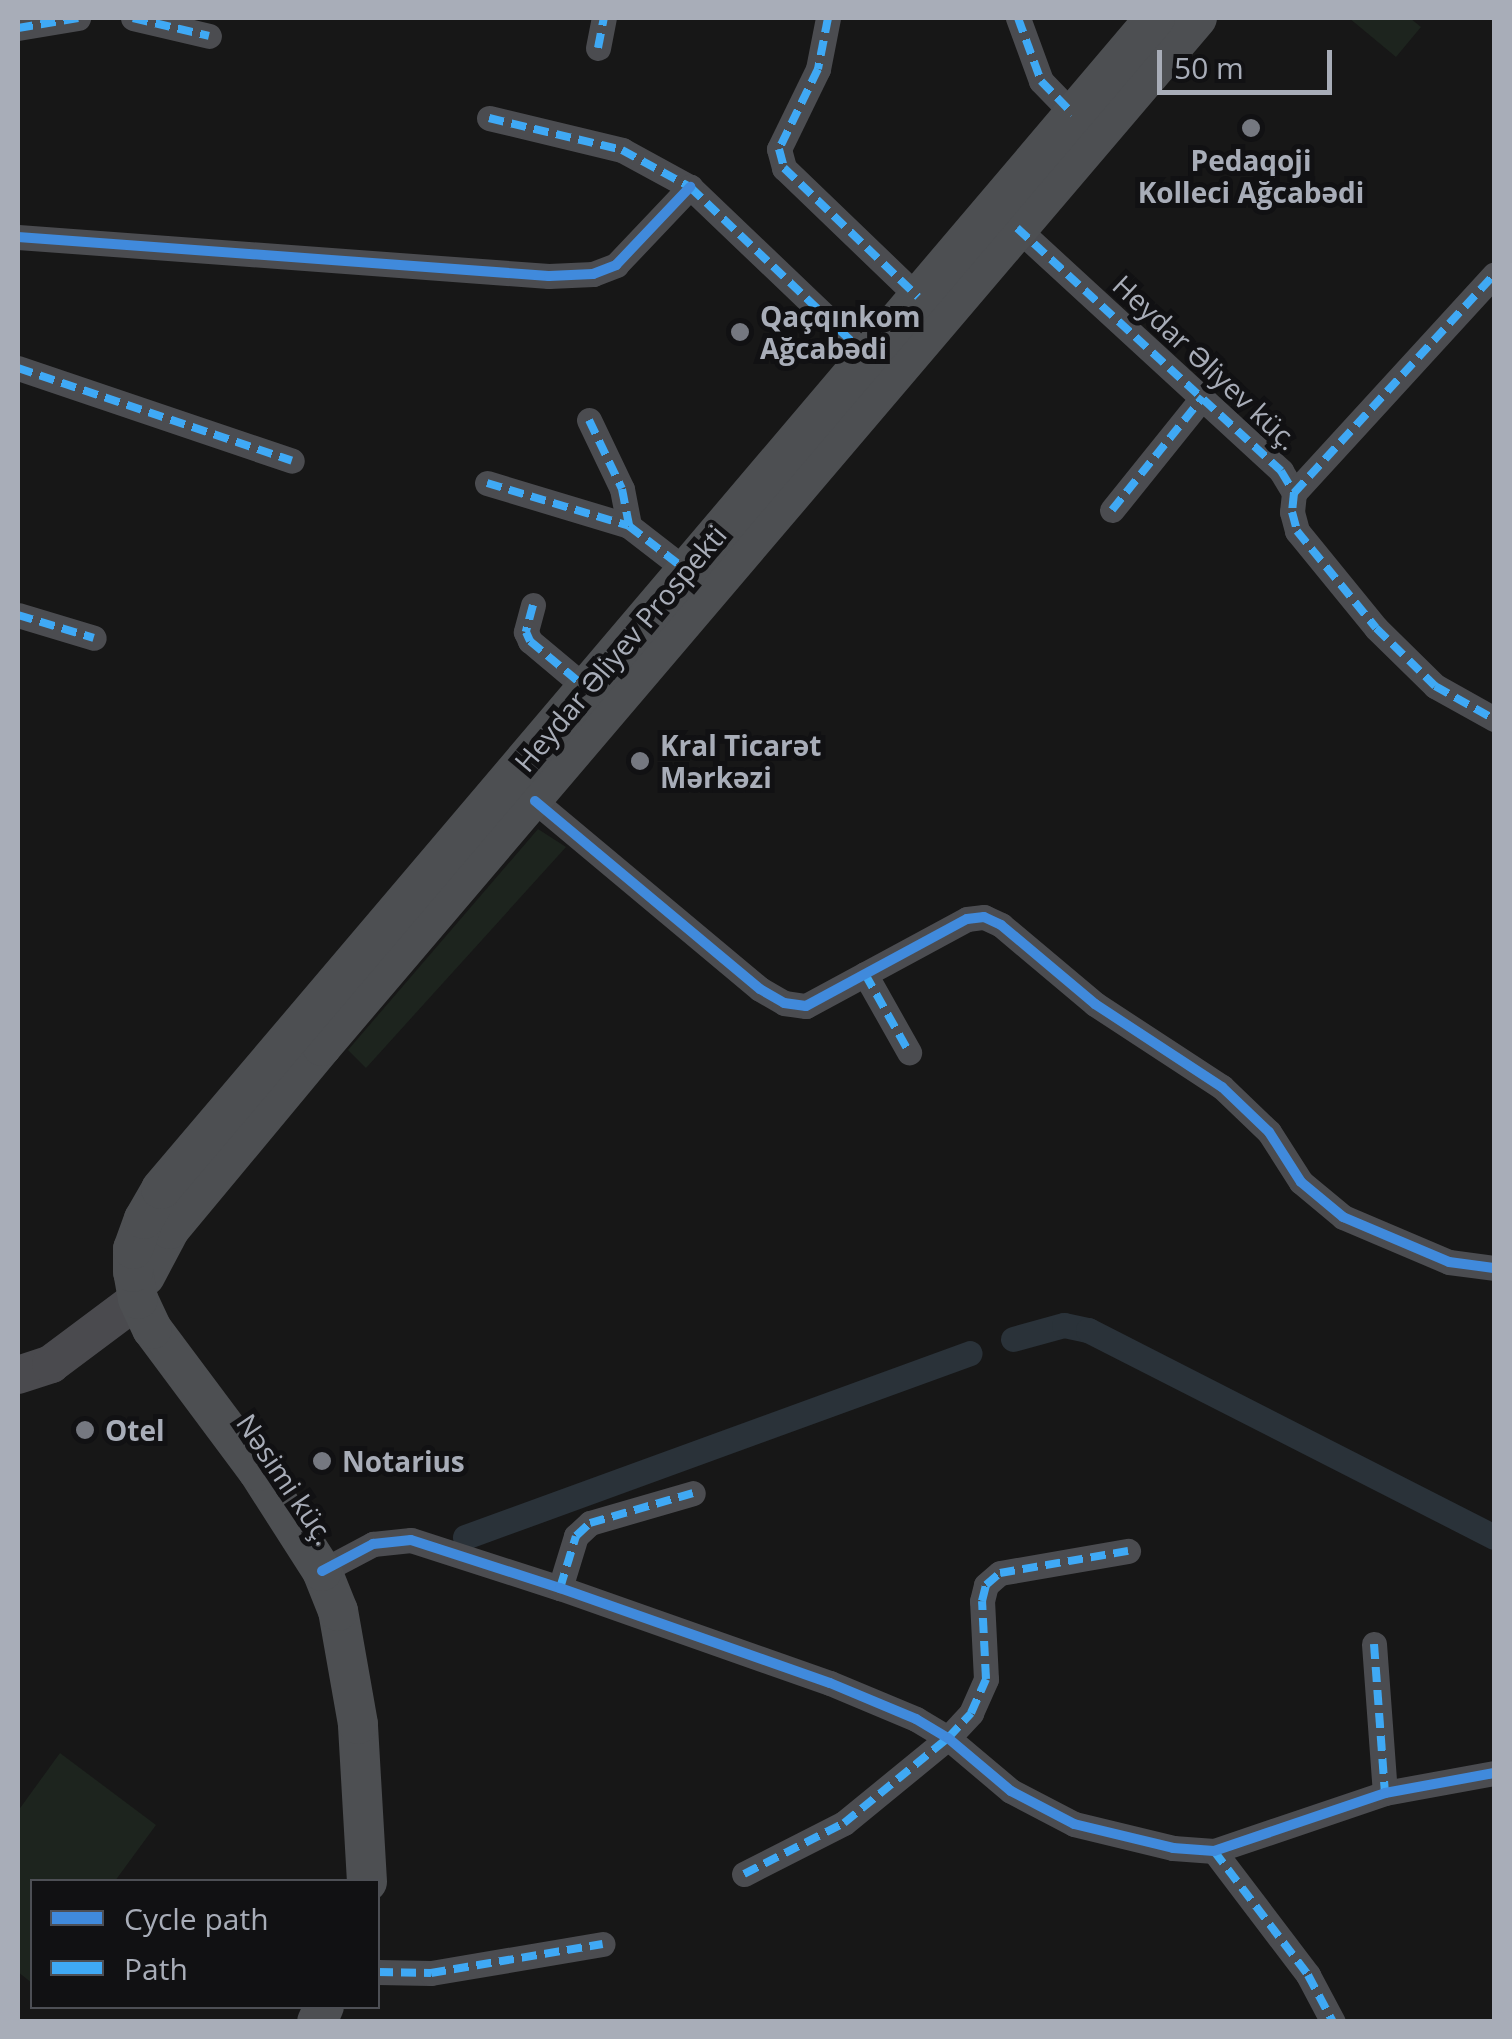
<!DOCTYPE html>
<meta charset="utf-8">
<style>
body{margin:0}
#map{position:relative;width:1512px;height:2039px;overflow:hidden;background:#171717;font-family:"Open Sans",sans-serif}
div>[style]{position:absolute}
.green>*{inset:0;background:#1d241e}
.canal>*{height:25px;margin:-12.5px;padding:0 12.5px;transform-origin:12.5px;border-radius:12.5px;background:#2a3239}
.street>*{height:25px;margin:-12.5px;padding:0 12.5px;transform-origin:12.5px;border-radius:12.5px;background:#4b4c50}
.secondary>*{height:38px;margin:-19px;padding:0 19px;transform-origin:19px;border-radius:19px;background:#4a4a4e}
.primary>*{height:40px;margin:-20px;padding:0 20px;transform-origin:20px;border-radius:20px;background:#4d4f52}
.quiet>*{height:8px;margin-top:-4px;transform-origin:0;background:repeating-linear-gradient(90deg,#3fa9f5 0 15px,transparent 0 23px)}
.cycleway>*{height:10px;margin:-5px;padding:0 5px;transform-origin:5px;border-radius:5px;background:#408adc}
.dots>*{width:28px;height:28px;translate:-50% -50%;box-sizing:border-box;border:5px solid #111113;border-radius:50%}
span{translate:-50% -50%;white-space:nowrap;text-align:center;line-height:1.15;-webkit-text-stroke:10px #111113;paint-order:stroke}
.poi-label{font-size:28px;color:#a8adb8;font-weight:700}
.left{translate:0 -50%;text-align:left}
.street-label{font-size:28px;color:#a8adb8}
.frame{position:absolute;inset:0;border:20px solid #a8adb8;pointer-events:none}
.legend{position:absolute;left:30px;top:1879px;width:350px;height:130px;box-sizing:border-box;background:#111113;border:2px solid #4d4f55;margin:0;padding:12px 18px;list-style:none;font-size:30px;color:#a8adb8}
.legend li{display:flex;align-items:center;gap:20px;height:50px}
.legend b{width:50px;border:2px solid #4d4f55}
.scale{position:absolute;left:1157px;top:50px;width:175px;height:45px;box-sizing:border-box;border:5px solid #a8adb8;border-top:0;padding-left:12px;font-size:30px;line-height:35px;white-space:nowrap;color:#a8adb8;-webkit-text-stroke:8px #111113;paint-order:stroke}
</style>
<div id="map">
<div class="green">
<i style="clip-path:polygon(1349px 18px,1410px 18px,1421px 27px,1396px 57px)"></i>
<i style="clip-path:polygon(538px 829px,566px 847px,366px 1068px,348px 1050px)"></i>
<i style="clip-path:polygon(60px 1753px,156px 1825px,115px 1881px,32px 1882px,32px 1983px,18px 1972px,18px 1811px)"></i>
</div>
<div class="canal">
<i style="left:1013px;top:1339px;width:53px;rotate:-15.4deg"></i>
<i style="left:1064px;top:1325px;width:25px;rotate:12deg"></i>
<i style="left:1088px;top:1330px;width:456px;rotate:27deg"></i>
<i style="left:465px;top:1537px;width:537px;rotate:-20.02deg"></i>
</div>
<div class="street">
<i style="left:133px;top:18px;width:78px;rotate:13.3deg"></i>
<i style="left:828px;top:18px;width:52px;rotate:101.1deg"></i>
<i style="left:818px;top:69px;width:89px;rotate:116deg"></i>
<i style="left:779px;top:149px;width:20px;rotate:75deg"></i>
<i style="left:784px;top:168px;width:186px;rotate:43.9deg"></i>
<i style="left:1018px;top:18px;width:67px;rotate:69.9deg"></i>
<i style="left:1041px;top:81px;width:46px;rotate:45.9deg"></i>
<i style="left:18px;top:28px;width:61px;rotate:-9.5deg"></i>
<i style="left:598px;top:48px;width:31px;rotate:-79deg"></i>
<i style="left:489px;top:118px;width:137px;rotate:13.5deg"></i>
<i style="left:622px;top:150px;width:77px;rotate:28.6deg"></i>
<i style="left:690px;top:187px;width:245px;rotate:43.7deg"></i>
<i style="left:1017px;top:228px;width:359px;rotate:42.6deg"></i>
<i style="left:1281px;top:471px;width:26px;rotate:59deg"></i>
<i style="left:1294px;top:493px;width:19px;rotate:96deg"></i>
<i style="left:1292px;top:512px;width:20px;rotate:75deg"></i>
<i style="left:1297px;top:531px;width:125px;rotate:50.8deg"></i>
<i style="left:1376px;top:628px;width:83px;rotate:44.5deg"></i>
<i style="left:1435px;top:686px;width:68px;rotate:29.2deg"></i>
<i style="left:18px;top:237px;width:532px;rotate:4.2deg"></i>
<i style="left:549px;top:276px;width:44px;rotate:-2.6deg"></i>
<i style="left:593px;top:274px;width:25px;rotate:-21deg"></i>
<i style="left:616px;top:265px;width:108px;rotate:-46.5deg"></i>
<i style="left:18px;top:368px;width:289px;rotate:18.7deg"></i>
<i style="left:589px;top:420px;width:76px;rotate:64.4deg"></i>
<i style="left:622px;top:489px;width:38px;rotate:79deg"></i>
<i style="left:487px;top:483px;width:148px;rotate:16.8deg"></i>
<i style="left:629px;top:526px;width:72px;rotate:37.7deg"></i>
<i style="left:1294px;top:493px;width:296px;rotate:-47.5deg"></i>
<i style="left:1112px;top:510px;width:145px;rotate:-51.2deg"></i>
<i style="left:533px;top:605px;width:28px;rotate:105deg"></i>
<i style="left:526px;top:632px;width:10px;rotate:66deg"></i>
<i style="left:530px;top:641px;width:73px;rotate:40deg"></i>
<i style="left:18px;top:615px;width:79px;rotate:16.8deg"></i>
<i style="left:535px;top:801px;width:293px;rotate:39.9deg"></i>
<i style="left:760px;top:989px;width:28px;rotate:30deg"></i>
<i style="left:784px;top:1003px;width:22px;rotate:8deg"></i>
<i style="left:806px;top:1006px;width:183px;rotate:-28.4deg"></i>
<i style="left:967px;top:919px;width:17px;rotate:-7deg"></i>
<i style="left:984px;top:917px;width:19px;rotate:25deg"></i>
<i style="left:1001px;top:925px;width:123px;rotate:40deg"></i>
<i style="left:1095px;top:1004px;width:152px;rotate:33.2deg"></i>
<i style="left:1222px;top:1087px;width:65px;rotate:43.8deg"></i>
<i style="left:1269px;top:1132px;width:59px;rotate:57.4deg"></i>
<i style="left:1301px;top:1182px;width:55px;rotate:39.8deg"></i>
<i style="left:1343px;top:1217px;width:115px;rotate:23deg"></i>
<i style="left:1449px;top:1262px;width:45px;rotate:7.6deg"></i>
<i style="left:865px;top:974px;width:90px;rotate:60.6deg"></i>
<i style="left:322px;top:1571px;width:58px;rotate:-27.9deg"></i>
<i style="left:373px;top:1544px;width:38px;rotate:-6deg"></i>
<i style="left:411px;top:1540px;width:157px;rotate:17.9deg"></i>
<i style="left:560px;top:1588px;width:286px;rotate:19.4deg"></i>
<i style="left:830px;top:1683px;width:93px;rotate:22.7deg"></i>
<i style="left:916px;top:1719px;width:37px;rotate:31deg"></i>
<i style="left:948px;top:1738px;width:82px;rotate:40.1deg"></i>
<i style="left:1011px;top:1791px;width:71px;rotate:27.6deg"></i>
<i style="left:1074px;top:1824px;width:102px;rotate:13.6deg"></i>
<i style="left:1173px;top:1848px;width:41px;rotate:4.2deg"></i>
<i style="left:1214px;top:1851px;width:181px;rotate:-18.7deg"></i>
<i style="left:1385px;top:1793px;width:111px;rotate:-10.4deg"></i>
<i style="left:560px;top:1588px;width:54px;rotate:-72.9deg"></i>
<i style="left:576px;top:1536px;width:19px;rotate:-43deg"></i>
<i style="left:590px;top:1523px;width:107px;rotate:-16.2deg"></i>
<i style="left:1374px;top:1644px;width:149px;rotate:85.8deg"></i>
<i style="left:1214px;top:1851px;width:156px;rotate:52.8deg"></i>
<i style="left:1308px;top:1975px;width:53px;rotate:62deg"></i>
<i style="left:744px;top:1874px;width:112px;rotate:-27deg"></i>
<i style="left:844px;top:1823px;width:134px;rotate:-39.3deg"></i>
<i style="left:948px;top:1738px;width:34px;rotate:-47deg"></i>
<i style="left:971px;top:1713px;width:37px;rotate:-66deg"></i>
<i style="left:986px;top:1679px;width:78px;rotate:-92.9deg"></i>
<i style="left:982px;top:1601px;width:16px;rotate:-76deg"></i>
<i style="left:986px;top:1585px;width:18px;rotate:-41deg"></i>
<i style="left:1000px;top:1573px;width:130px;rotate:-9.8deg"></i>
<i style="left:378px;top:1972px;width:53px;rotate:1.1deg"></i>
<i style="left:431px;top:1973px;width:174px;rotate:-9.6deg"></i>
</div>
<div class="secondary">
<i style="left:18px;top:1375px;width:35px;rotate:-18deg"></i>
<i style="left:51px;top:1364px;width:109px;rotate:-36.8deg"></i>
</div>
<div class="primary">
<i style="left:145px;top:1276px;width:53px;rotate:-62deg"></i>
<i style="left:170px;top:1229px;width:238px;rotate:-50.3deg"></i>
<i style="left:322px;top:1046px;width:1350px;rotate:-49.6deg"></i>
<i style="left:367px;top:1882px;width:158px;rotate:-93.3deg"></i>
<i style="left:358px;top:1724px;width:115px;rotate:-100deg"></i>
<i style="left:338px;top:1611px;width:43px;rotate:-111.8deg"></i>
<i style="left:322px;top:1571px;width:119px;rotate:-122.6deg"></i>
<i style="left:258px;top:1471px;width:177px;rotate:-126.7deg"></i>
<i style="left:152px;top:1329px;width:33px;rotate:-115deg"></i>
<i style="left:138px;top:1299px;width:27px;rotate:-100deg"></i>
<i style="left:133px;top:1272px;width:23px;rotate:-90deg"></i>
<i style="left:133px;top:1249px;width:32px;rotate:-70deg"></i>
<i style="left:144px;top:1219px;width:34px;rotate:-60deg"></i>
<i style="left:161px;top:1189px;width:1536px;rotate:-49.67deg"></i>
<i style="left:317px;top:2022px;width:17px;rotate:-66deg"></i>
</div>
<div class="quiet">
<i style="left:133px;top:18px;width:78px;rotate:13.3deg"></i>
<i style="left:828px;top:18px;width:52px;rotate:101.1deg"></i>
<i style="left:818px;top:69px;width:89px;rotate:116deg"></i>
<i style="left:779px;top:149px;width:20px;rotate:75deg"></i>
<i style="left:784px;top:168px;width:186px;rotate:43.9deg"></i>
<i style="left:1018px;top:18px;width:67px;rotate:69.9deg"></i>
<i style="left:1041px;top:81px;width:46px;rotate:45.9deg"></i>
<i style="left:18px;top:28px;width:61px;rotate:-9.5deg"></i>
<i style="left:598px;top:48px;width:31px;rotate:-79deg"></i>
<i style="left:489px;top:118px;width:137px;rotate:13.5deg"></i>
<i style="left:622px;top:150px;width:77px;rotate:28.6deg"></i>
<i style="left:690px;top:187px;width:245px;rotate:43.7deg"></i>
<i style="left:1017px;top:228px;width:359px;rotate:42.6deg"></i>
<i style="left:1281px;top:471px;width:26px;rotate:59deg"></i>
<i style="left:1294px;top:493px;width:19px;rotate:96deg"></i>
<i style="left:1292px;top:512px;width:20px;rotate:75deg"></i>
<i style="left:1297px;top:531px;width:125px;rotate:50.8deg"></i>
<i style="left:1376px;top:628px;width:83px;rotate:44.5deg"></i>
<i style="left:1435px;top:686px;width:68px;rotate:29.2deg"></i>
<i style="left:18px;top:368px;width:289px;rotate:18.7deg"></i>
<i style="left:589px;top:420px;width:76px;rotate:64.4deg"></i>
<i style="left:622px;top:489px;width:38px;rotate:79deg"></i>
<i style="left:487px;top:483px;width:148px;rotate:16.8deg"></i>
<i style="left:629px;top:526px;width:72px;rotate:37.7deg"></i>
<i style="left:1294px;top:493px;width:296px;rotate:-47.5deg"></i>
<i style="left:1112px;top:510px;width:145px;rotate:-51.2deg"></i>
<i style="left:533px;top:605px;width:28px;rotate:105deg"></i>
<i style="left:526px;top:632px;width:10px;rotate:66deg"></i>
<i style="left:530px;top:641px;width:73px;rotate:40deg"></i>
<i style="left:18px;top:615px;width:79px;rotate:16.8deg"></i>
<i style="left:865px;top:974px;width:90px;rotate:60.6deg"></i>
<i style="left:560px;top:1588px;width:54px;rotate:-72.9deg"></i>
<i style="left:576px;top:1536px;width:19px;rotate:-43deg"></i>
<i style="left:590px;top:1523px;width:107px;rotate:-16.2deg"></i>
<i style="left:1374px;top:1644px;width:149px;rotate:85.8deg"></i>
<i style="left:1214px;top:1851px;width:156px;rotate:52.8deg"></i>
<i style="left:1308px;top:1975px;width:53px;rotate:62deg"></i>
<i style="left:744px;top:1874px;width:112px;rotate:-27deg"></i>
<i style="left:844px;top:1823px;width:134px;rotate:-39.3deg"></i>
<i style="left:948px;top:1738px;width:34px;rotate:-47deg"></i>
<i style="left:971px;top:1713px;width:37px;rotate:-66deg"></i>
<i style="left:986px;top:1679px;width:78px;rotate:-92.9deg"></i>
<i style="left:982px;top:1601px;width:16px;rotate:-76deg"></i>
<i style="left:986px;top:1585px;width:18px;rotate:-41deg"></i>
<i style="left:1000px;top:1573px;width:130px;rotate:-9.8deg"></i>
<i style="left:378px;top:1972px;width:53px;rotate:1.1deg"></i>
<i style="left:431px;top:1973px;width:174px;rotate:-9.6deg"></i>
</div>
<div class="cycleway">
<i style="left:18px;top:237px;width:532px;rotate:4.2deg"></i>
<i style="left:549px;top:276px;width:44px;rotate:-2.6deg"></i>
<i style="left:593px;top:274px;width:25px;rotate:-21deg"></i>
<i style="left:616px;top:265px;width:108px;rotate:-46.5deg"></i>
<i style="left:535px;top:801px;width:293px;rotate:39.9deg"></i>
<i style="left:760px;top:989px;width:28px;rotate:30deg"></i>
<i style="left:784px;top:1003px;width:22px;rotate:8deg"></i>
<i style="left:806px;top:1006px;width:183px;rotate:-28.4deg"></i>
<i style="left:967px;top:919px;width:17px;rotate:-7deg"></i>
<i style="left:984px;top:917px;width:19px;rotate:25deg"></i>
<i style="left:1001px;top:925px;width:123px;rotate:40deg"></i>
<i style="left:1095px;top:1004px;width:152px;rotate:33.2deg"></i>
<i style="left:1222px;top:1087px;width:65px;rotate:43.8deg"></i>
<i style="left:1269px;top:1132px;width:59px;rotate:57.4deg"></i>
<i style="left:1301px;top:1182px;width:55px;rotate:39.8deg"></i>
<i style="left:1343px;top:1217px;width:115px;rotate:23deg"></i>
<i style="left:1449px;top:1262px;width:45px;rotate:7.6deg"></i>
<i style="left:322px;top:1571px;width:58px;rotate:-27.9deg"></i>
<i style="left:373px;top:1544px;width:38px;rotate:-6deg"></i>
<i style="left:411px;top:1540px;width:157px;rotate:17.9deg"></i>
<i style="left:560px;top:1588px;width:286px;rotate:19.4deg"></i>
<i style="left:830px;top:1683px;width:93px;rotate:22.7deg"></i>
<i style="left:916px;top:1719px;width:37px;rotate:31deg"></i>
<i style="left:948px;top:1738px;width:82px;rotate:40.1deg"></i>
<i style="left:1011px;top:1791px;width:71px;rotate:27.6deg"></i>
<i style="left:1074px;top:1824px;width:102px;rotate:13.6deg"></i>
<i style="left:1173px;top:1848px;width:41px;rotate:4.2deg"></i>
<i style="left:1214px;top:1851px;width:181px;rotate:-18.7deg"></i>
<i style="left:1385px;top:1793px;width:111px;rotate:-10.4deg"></i>
</div>
<div class="dots">
<i style="left:1251px;top:128px;background:#757880"></i>
<i style="left:740px;top:332px;background:#757880"></i>
<i style="left:640px;top:761px;background:#757880"></i>
<i style="left:85px;top:1430px;background:#757880"></i>
<i style="left:322px;top:1461px;background:#757880"></i>
</div>
<div class="poi-label">
<span style="left:1251px;top:176px">Pedaqoji<br>Kolleci Ağcabədi</span>
<span class="left" style="left:760px;top:332px">Qaçqınkom<br>Ağcabədi</span>
<span class="left" style="left:660px;top:761px">Kral Ticarət<br>Mərkəzi</span>
<span class="left" style="left:105px;top:1430px">Otel</span>
<span class="left" style="left:342px;top:1461px">Notarius</span>
</div>
<div class="street-label">
<span style="left:1206px;top:362px;rotate:43deg">Heydar Əliyev küç.</span>
<span style="left:620px;top:648px;rotate:-50deg">Heydar Əliyev Prospekti</span>
<span style="left:286px;top:1479px;rotate:56deg">Nəsimi küç.</span>
</div>
<div class="frame"></div>
<ul class="legend">
<li><b style="height:12px;background:#408adc"></b>Cycle path</li>
<li><b style="height:12px;background:#3fa9f5"></b>Path</li>
</ul>
<div class="scale">50 m</div>
</div>
